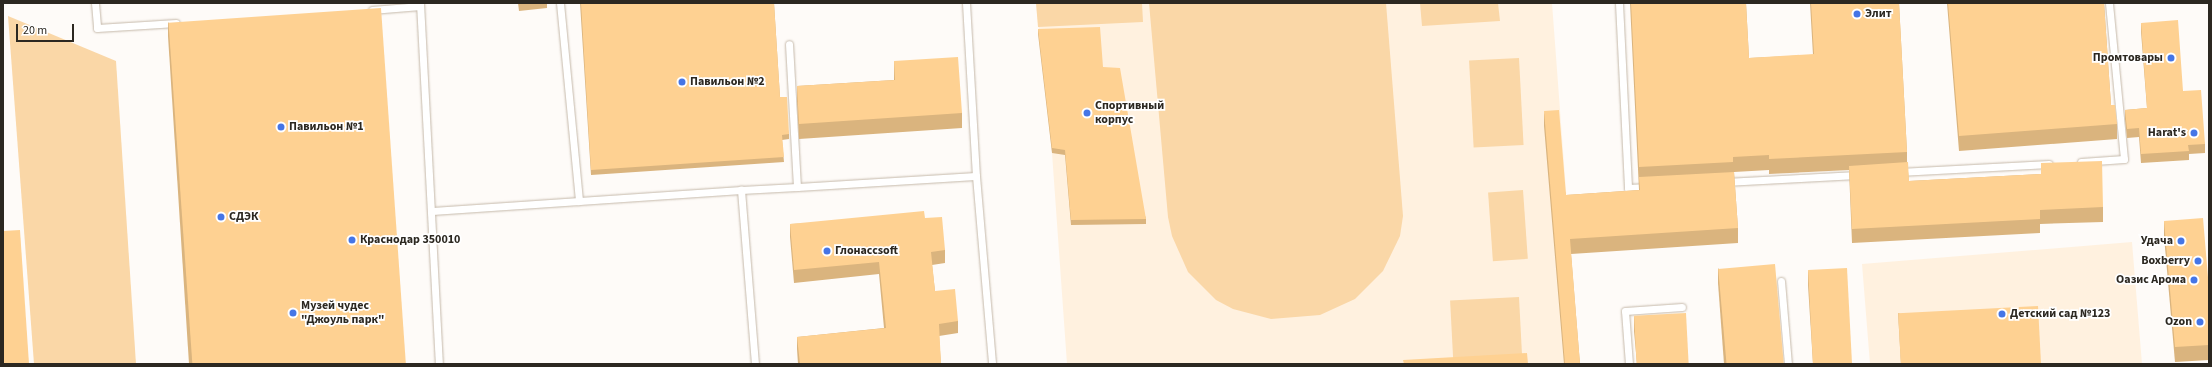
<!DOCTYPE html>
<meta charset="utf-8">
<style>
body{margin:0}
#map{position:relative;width:2212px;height:367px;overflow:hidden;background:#fefbf8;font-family:"Source Sans 3",sans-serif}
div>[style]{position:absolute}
.built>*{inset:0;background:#fff1df}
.green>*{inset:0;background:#fad7a7;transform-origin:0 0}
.roads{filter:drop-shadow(0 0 1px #c5b9aa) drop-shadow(0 0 1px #c5b9aa)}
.service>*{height:7px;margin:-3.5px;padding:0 3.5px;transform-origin:3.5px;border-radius:3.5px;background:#fff}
.wall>*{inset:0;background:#dab47e}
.building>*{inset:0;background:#fed192;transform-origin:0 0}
.dots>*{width:11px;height:11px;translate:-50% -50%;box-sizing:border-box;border:2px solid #fff;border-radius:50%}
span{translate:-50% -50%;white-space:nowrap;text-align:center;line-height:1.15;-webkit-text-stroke:3.5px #fff;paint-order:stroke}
.poi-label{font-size:12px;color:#2c2821;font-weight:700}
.left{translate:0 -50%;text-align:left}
.right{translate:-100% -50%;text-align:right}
.frame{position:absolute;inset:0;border:4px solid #2c2821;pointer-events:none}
.scale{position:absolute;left:16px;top:24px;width:58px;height:18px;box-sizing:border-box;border:2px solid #2c2821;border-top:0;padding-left:5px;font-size:12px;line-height:14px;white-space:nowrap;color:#2c2821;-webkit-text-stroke:3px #fff;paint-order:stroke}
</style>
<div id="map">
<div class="built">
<i style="clip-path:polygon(1036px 3px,1552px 3px,1579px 364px,1067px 364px,1052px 153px)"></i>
<i style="clip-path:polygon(2132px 242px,2142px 364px,1870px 364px,1862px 264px)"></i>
</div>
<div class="green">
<i style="clip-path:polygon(1036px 3px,1142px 3px,1143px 22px,1038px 27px)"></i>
<i style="clip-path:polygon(1149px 3px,1386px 3px,1403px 216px,1400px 236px,1383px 271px,1355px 299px,1320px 315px,1271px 319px,1233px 309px,1216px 300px,1188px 272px,1172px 236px,1168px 217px)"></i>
<i style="clip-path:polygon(1420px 3px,1498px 3px,1500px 21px,1422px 26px)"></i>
<i style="clip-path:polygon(8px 16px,116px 61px,136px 364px,34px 364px)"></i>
<i style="left:1519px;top:58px;width:87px;height:50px;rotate:87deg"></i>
<i style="left:1523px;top:190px;width:69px;height:35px;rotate:86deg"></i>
<i style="left:1519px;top:297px;width:60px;height:69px;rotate:87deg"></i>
</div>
<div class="roads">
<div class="service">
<i style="left:95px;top:3px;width:25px;rotate:85deg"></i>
<i style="left:97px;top:28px;width:79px;rotate:-3.6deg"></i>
<i style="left:420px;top:3px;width:361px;rotate:87deg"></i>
<i style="left:560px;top:3px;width:199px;rotate:84.5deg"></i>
<i style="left:966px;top:3px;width:173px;rotate:86.7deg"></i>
<i style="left:976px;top:176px;width:189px;rotate:85.1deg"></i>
<i style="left:1619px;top:3px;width:185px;rotate:87.2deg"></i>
<i style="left:1628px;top:188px;width:19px;rotate:-3deg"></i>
<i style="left:372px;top:10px;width:48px;rotate:-4.8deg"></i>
<i style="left:2081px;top:162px;width:43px;rotate:-4deg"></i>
<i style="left:2124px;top:159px;width:157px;rotate:-95.5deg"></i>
<i style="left:1899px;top:172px;width:150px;rotate:-3.1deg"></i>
<i style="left:1725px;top:182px;width:132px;rotate:-3deg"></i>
<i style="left:797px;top:187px;width:179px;rotate:-3.5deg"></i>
<i style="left:432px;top:211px;width:310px;rotate:-3.9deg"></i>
<i style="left:1781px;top:281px;width:83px;rotate:85.2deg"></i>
<i style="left:755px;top:364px;width:175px;rotate:-94.6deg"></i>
<i style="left:741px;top:190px;width:56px;rotate:-3.1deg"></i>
<i style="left:797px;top:187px;width:143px;rotate:-93.2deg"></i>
<i style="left:1629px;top:364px;width:53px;rotate:-94.3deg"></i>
<i style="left:1625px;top:311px;width:57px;rotate:-4deg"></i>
</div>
</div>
<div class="wall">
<i style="clip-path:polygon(518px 3px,547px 3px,547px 8px,519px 11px)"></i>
<i style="clip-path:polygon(580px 3px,774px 3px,780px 97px,789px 134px,789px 139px,782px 140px,784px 162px,591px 175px)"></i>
<i style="clip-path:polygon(1630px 3px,1746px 3px,1749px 58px,1813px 55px,1810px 3px,1899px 3px,1907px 152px,1907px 162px,1909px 181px,2041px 174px,2041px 163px,2103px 207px,2103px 222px,2040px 224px,2040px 233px,1852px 243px,1849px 170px,1769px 174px,1769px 170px,1734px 172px,1738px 228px,1738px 243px,1571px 254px,1580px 364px,1564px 364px,1544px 126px,1544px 111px,1566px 195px,1639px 190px)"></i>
<i style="clip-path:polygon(1947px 3px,2104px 3px,2111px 105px,2117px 124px,2117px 139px,1959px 151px)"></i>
<i style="clip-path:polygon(168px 22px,404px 364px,189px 364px,168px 36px)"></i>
<i style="clip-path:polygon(2141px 23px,2183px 91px,2205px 144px,2205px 153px,2189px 154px,2189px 160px,2141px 163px,2139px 137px,2127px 138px,2125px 119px,2125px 110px,2147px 108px,2141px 32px)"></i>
<i style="clip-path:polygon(1038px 29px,1103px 67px,1146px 219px,1146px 224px,1071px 225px,1065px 155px,1052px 153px,1038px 34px)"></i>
<i style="clip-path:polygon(894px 61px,962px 113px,962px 128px,799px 139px,797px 101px,797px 86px,894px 80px)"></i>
<i style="clip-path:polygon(925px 218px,945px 250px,945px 263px,932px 265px,935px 291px,958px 321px,958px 333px,939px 336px,941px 364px,798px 364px,797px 349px,797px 337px,884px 328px,879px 274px,794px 283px,790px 237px,790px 224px)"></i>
<i style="clip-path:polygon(2164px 221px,2209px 289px,2209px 360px,2175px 362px,2164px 236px)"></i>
<i style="clip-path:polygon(1718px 268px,1783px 364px,1724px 364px,1718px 283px)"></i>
<i style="clip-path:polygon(1808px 270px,1852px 364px,1813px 364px,1808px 285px)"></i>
<i style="clip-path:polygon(1898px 313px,2041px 364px,1901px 364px)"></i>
<i style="clip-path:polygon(1634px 316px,1689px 364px,1637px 364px,1634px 331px)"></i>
</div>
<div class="building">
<i style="clip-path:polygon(581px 3px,774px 3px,780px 97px,787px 97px,789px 134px,782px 135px,784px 157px,591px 170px)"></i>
<i style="clip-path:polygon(1631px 3px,1746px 3px,1749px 58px,1814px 54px,1811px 3px,1899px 3px,1907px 152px,1769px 159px,1769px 155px,1733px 157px,1733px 162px,1639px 167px)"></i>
<i style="clip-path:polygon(1948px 3px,2104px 3px,2111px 105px,2115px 105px,2117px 124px,1959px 136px)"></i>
<i style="left:381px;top:8px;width:357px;height:213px;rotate:86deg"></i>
<i style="clip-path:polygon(2178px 20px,2183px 91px,2201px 90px,2205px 144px,2188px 145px,2189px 151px,2141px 154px,2139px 128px,2127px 129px,2125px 110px,2147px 108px,2141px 23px)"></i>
<i style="clip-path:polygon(1100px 27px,1103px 67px,1120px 68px,1146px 219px,1071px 220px,1065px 150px,1052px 148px,1038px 29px)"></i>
<i style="clip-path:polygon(958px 57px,962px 113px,799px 124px,797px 86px,895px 80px,894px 61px)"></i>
<i style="clip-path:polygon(1559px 110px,1566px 195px,1640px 190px,1639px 177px,1734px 172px,1738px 228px,1570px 239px,1580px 364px,1565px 364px,1544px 111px)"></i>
<i style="clip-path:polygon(2102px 161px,2103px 207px,2040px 210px,2040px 219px,1852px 229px,1849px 166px,1908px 162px,1909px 181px,2041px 174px,2041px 163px)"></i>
<i style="clip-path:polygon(924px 211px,925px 218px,942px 217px,945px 250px,931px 252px,935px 291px,955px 289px,958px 321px,939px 324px,941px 364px,800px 364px,797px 337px,886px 328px,879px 262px,794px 270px,790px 224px)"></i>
<i style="clip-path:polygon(2203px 218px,2209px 289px,2209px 345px,2175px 347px,2164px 221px)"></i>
<i style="clip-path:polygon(20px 230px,29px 364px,3px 364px,3px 231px)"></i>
<i style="left:1775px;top:264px;width:100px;height:57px;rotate:85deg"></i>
<i style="left:1847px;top:268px;width:96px;height:39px;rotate:87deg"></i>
<i style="left:2038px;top:306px;width:58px;height:140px;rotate:87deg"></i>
<i style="left:1686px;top:313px;width:51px;height:52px;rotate:87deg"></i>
<i style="clip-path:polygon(1527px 353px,1528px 364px,1404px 364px,1403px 360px)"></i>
</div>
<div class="dots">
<i style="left:1857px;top:14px;background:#4575e6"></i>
<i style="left:2171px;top:58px;background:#4575e6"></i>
<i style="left:682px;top:82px;background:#4575e6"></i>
<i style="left:1087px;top:113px;background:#4575e6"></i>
<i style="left:281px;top:127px;background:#4575e6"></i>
<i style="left:2194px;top:133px;background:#4575e6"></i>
<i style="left:221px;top:217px;background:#4575e6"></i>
<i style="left:352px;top:240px;background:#4575e6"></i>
<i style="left:2181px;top:241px;background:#4575e6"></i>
<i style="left:827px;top:251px;background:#4575e6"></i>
<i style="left:2198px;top:261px;background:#4575e6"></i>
<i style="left:2194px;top:280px;background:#4575e6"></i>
<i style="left:293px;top:313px;background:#4575e6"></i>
<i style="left:2002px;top:314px;background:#4575e6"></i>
<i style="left:2200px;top:322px;background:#4575e6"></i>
</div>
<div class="poi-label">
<span class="left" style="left:1865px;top:14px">Элит</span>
<span class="right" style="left:2163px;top:58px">Промтовары</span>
<span class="left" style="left:690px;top:82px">Павильон №2</span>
<span class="left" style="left:1095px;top:113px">Спортивный<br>корпус</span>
<span class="left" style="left:289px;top:127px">Павильон №1</span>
<span class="right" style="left:2186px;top:133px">Harat's</span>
<span class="left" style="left:229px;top:217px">СДЭК</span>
<span class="left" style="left:360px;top:240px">Краснодар 350010</span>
<span class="right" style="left:2173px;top:241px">Удача</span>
<span class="left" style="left:835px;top:251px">Глонассsoft</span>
<span class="right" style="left:2190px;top:261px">Boxberry</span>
<span class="right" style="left:2186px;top:280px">Оазис Арома</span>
<span class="left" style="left:301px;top:313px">Музей чудес<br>"Джоуль парк"</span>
<span class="left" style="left:2010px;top:314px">Детский сад №123</span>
<span class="right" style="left:2192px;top:322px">Ozon</span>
</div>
<div class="frame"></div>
<div class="scale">20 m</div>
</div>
